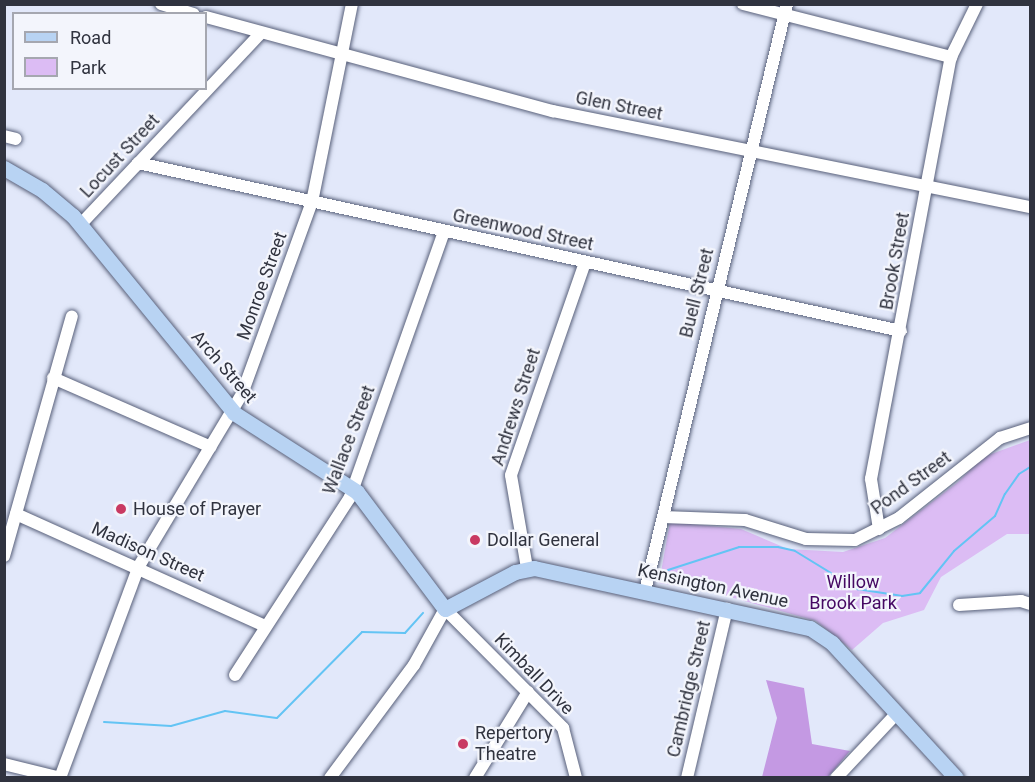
<!DOCTYPE html>
<style>
body{margin:0}
#map{position:relative;width:1035px;height:782px;overflow:hidden;background:#e2e8fa;font-family:Roboto,sans-serif}
div>[style]{position:absolute}
.green>*{inset:0;background:#dcbcf4}
.forest>*{inset:0;background:#c499e3}
.stream>*{height:2px;margin:-1px;padding:0 1px;transform-origin:1px;border-radius:1px;background:#63c4f4}
.roads{filter:drop-shadow(0 0 2px #58607a) drop-shadow(0 0 2px #58607a)}
.minor>*{height:12px;margin:-6px;padding:0 6px;transform-origin:6px;border-radius:6px;background:#fff}
.major>*{height:15px;margin:-7.5px;padding:0 7.5px;transform-origin:7.5px;border-radius:7.5px;background:#b8d3f3}
.dots>*{width:16px;height:16px;translate:-50% -50%;box-sizing:border-box;border:3px solid #f3f5fc;border-radius:50%}
span{translate:-50% -50%;white-space:nowrap;text-align:center;line-height:1.15;-webkit-text-stroke:4.5px #f3f5fc;paint-order:stroke}
.street-label{font-size:18px;color:#30333f}
.poi-label{font-size:18px;color:#30333f}
.left{translate:0 -50%;text-align:left}
.park-label{font-size:18px;color:#450863}
.frame{position:absolute;inset:0;border:6px solid #30333f;pointer-events:none}
.legend{position:absolute;left:12px;top:12px;width:195px;height:78px;box-sizing:border-box;background:#f3f5fc;border:2px solid #a5a7b0;margin:0;padding:8px 10px;list-style:none;font-size:18px;color:#30333f}
.legend li{display:flex;align-items:center;gap:12px;height:30px}
.legend b{width:30px;border:2px solid #a5a7b0}
</style>
<div id="map">
<div class="green">
<i style="clip-path:polygon(1030px 440px,1030px 534px,1007px 534px,941px 577px,924px 610px,883px 623px,852px 650px,816px 621px,709px 591px,659px 583px,670px 522px,741px 529px,788px 549px,843px 552px,885px 538px,958px 482px,983px 457px)"></i>
</div>
<div class="forest">
<i style="clip-path:polygon(766px 680px,804px 688px,812px 744px,850px 751px,828px 777px,762px 777px,777px 718px)"></i>
</div>
<div class="stream">
<i style="left:668px;top:570px;width:75px;rotate:-17.9deg"></i>
<i style="left:739px;top:547px;width:39px"></i>
<i style="left:778px;top:547px;width:17px;rotate:13deg"></i>
<i style="left:795px;top:551px;width:73px;rotate:31.5deg"></i>
<i style="left:857px;top:589px;width:46px;rotate:8.8deg"></i>
<i style="left:902px;top:596px;width:18px;rotate:-9deg"></i>
<i style="left:920px;top:593px;width:54px;rotate:-51deg"></i>
<i style="left:954px;top:551px;width:54px;rotate:-40.5deg"></i>
<i style="left:995px;top:516px;width:24px;rotate:-66deg"></i>
<i style="left:1005px;top:494px;width:24px;rotate:-55deg"></i>
<i style="left:1019px;top:474px;width:13px;rotate:-32deg"></i>
<i style="left:104px;top:722px;width:67px;rotate:3.4deg"></i>
<i style="left:171px;top:726px;width:56px;rotate:-15.5deg"></i>
<i style="left:225px;top:711px;width:52px;rotate:7.7deg"></i>
<i style="left:277px;top:718px;width:121px;rotate:-45.3deg"></i>
<i style="left:362px;top:632px;width:43px;rotate:1.3deg"></i>
<i style="left:405px;top:633px;width:27px;rotate:-48deg"></i>
</div>
<div class="roads">
<div class="minor">
<i style="left:161px;top:4px;width:34px;rotate:17deg"></i>
<i style="left:743px;top:4px;width:215px;rotate:14.3deg"></i>
<i style="left:206px;top:17px;width:360px;rotate:15.2deg"></i>
<i style="left:553px;top:111px;width:487px;rotate:11.4deg"></i>
<i style="left:4px;top:136px;width:12px;rotate:14deg"></i>
<i style="left:138px;top:163px;width:781px;rotate:12.42deg"></i>
<i style="left:80px;top:225px;width:264px;rotate:-46.7deg"></i>
<i style="left:53px;top:378px;width:172px;rotate:23.6deg"></i>
<i style="left:16px;top:514px;width:273px;rotate:24.2deg"></i>
<i style="left:663px;top:517px;width:82px;rotate:2.1deg"></i>
<i style="left:745px;top:520px;width:64px;rotate:17.3deg"></i>
<i style="left:806px;top:539px;width:49px;rotate:1.2deg"></i>
<i style="left:855px;top:540px;width:49px;rotate:-26.6deg"></i>
<i style="left:899px;top:518px;width:129px;rotate:-38.4deg"></i>
<i style="left:1000px;top:438px;width:32px;rotate:-18deg"></i>
<i style="left:879px;top:529px;width:51px;rotate:-99.1deg"></i>
<i style="left:871px;top:479px;width:430px;rotate:-79.3deg"></i>
<i style="left:951px;top:57px;width:59px;rotate:-63.9deg"></i>
<i style="left:4px;top:556px;width:249px;rotate:-74.2deg"></i>
<i style="left:527px;top:568px;width:94px;rotate:-99.8deg"></i>
<i style="left:511px;top:475px;width:225px;rotate:-70.8deg"></i>
<i style="left:645px;top:591px;width:604px;rotate:-76.4deg"></i>
<i style="left:959px;top:605px;width:62px;rotate:-3.7deg"></i>
<i style="left:1021px;top:601px;width:9px;rotate:18deg"></i>
<i style="left:235px;top:675px;width:212px;rotate:-57.1deg"></i>
<i style="left:350px;top:497px;width:281px;rotate:-70.5deg"></i>
<i style="left:4px;top:764px;width:59px;rotate:13.8deg"></i>
<i style="left:60px;top:778px;width:226px;rotate:-69.6deg"></i>
<i style="left:139px;top:566px;width:200px;rotate:-59.1deg"></i>
<i style="left:242px;top:394px;width:204px;rotate:-70deg"></i>
<i style="left:312px;top:202px;width:202px;rotate:-78.6deg"></i>
<i style="left:330px;top:778px;width:141px;rotate:-53.4deg"></i>
<i style="left:414px;top:665px;width:64px;rotate:-61deg"></i>
<i style="left:445px;top:609px;width:168px;rotate:45.2deg"></i>
<i style="left:563px;top:728px;width:52px;rotate:75.4deg"></i>
<i style="left:475px;top:778px;width:101px;rotate:-58.4deg"></i>
<i style="left:687px;top:778px;width:174px;rotate:-76.7deg"></i>
<i style="left:836px;top:778px;width:89px;rotate:-46.8deg"></i>
</div>
<div class="major">
<i style="left:4px;top:168px;width:44px;rotate:30.1deg"></i>
<i style="left:42px;top:190px;width:40px;rotate:40deg"></i>
<i style="left:73px;top:216px;width:254px;rotate:50.7deg"></i>
<i style="left:234px;top:413px;width:146px;rotate:32.7deg"></i>
<i style="left:357px;top:492px;width:146px;rotate:53.1deg"></i>
<i style="left:445px;top:609px;width:79px;rotate:-27.9deg"></i>
<i style="left:515px;top:572px;width:19px;rotate:-12deg"></i>
<i style="left:534px;top:568px;width:282px;rotate:12.3deg"></i>
<i style="left:810px;top:628px;width:27px;rotate:34deg"></i>
<i style="left:832px;top:643px;width:183px;rotate:47.4deg"></i>
</div>
</div>
<div class="dots">
<i style="left:121px;top:509px;background:#c93a62"></i>
<i style="left:475px;top:540px;background:#c93a62"></i>
<i style="left:463px;top:744px;background:#c93a62"></i>
</div>
<div class="street-label">
<span style="left:619px;top:106px;rotate:11deg">Glen Street</span>
<span style="left:120px;top:156px;rotate:-47deg">Locust Street</span>
<span style="left:523px;top:230px;rotate:12deg">Greenwood Street</span>
<span style="left:895px;top:261px;rotate:-80deg">Brook Street</span>
<span style="left:262px;top:286px;rotate:-70deg">Monroe Street</span>
<span style="left:697px;top:293px;rotate:-76deg">Buell Street</span>
<span style="left:224px;top:367px;rotate:49deg">Arch Street</span>
<span style="left:516px;top:407px;rotate:-72deg">Andrews Street</span>
<span style="left:349px;top:440px;rotate:-69deg">Wallace Street</span>
<span style="left:911px;top:483px;rotate:-36deg">Pond Street</span>
<span style="left:148px;top:552px;rotate:24deg">Madison Street</span>
<span style="left:713px;top:586px;rotate:12deg">Kensington Avenue</span>
<span style="left:534px;top:674px;rotate:46deg">Kimball Drive</span>
<span style="left:689px;top:689px;rotate:-77deg">Cambridge Street</span>
</div>
<div class="poi-label">
<span class="left" style="left:133px;top:509px">House of Prayer</span>
<span class="left" style="left:487px;top:540px">Dollar General</span>
<span class="left" style="left:475px;top:744px">Repertory<br>Theatre</span>
</div>
<div class="park-label">
<span style="left:853px;top:593px">Willow<br>Brook Park</span>
</div>
<div class="frame"></div>
<ul class="legend">
<li><b style="height:8px;background:#b8d3f3"></b>Road</li>
<li><b style="height:16px;background:#dcbcf4"></b>Park</li>
</ul>
</div>
